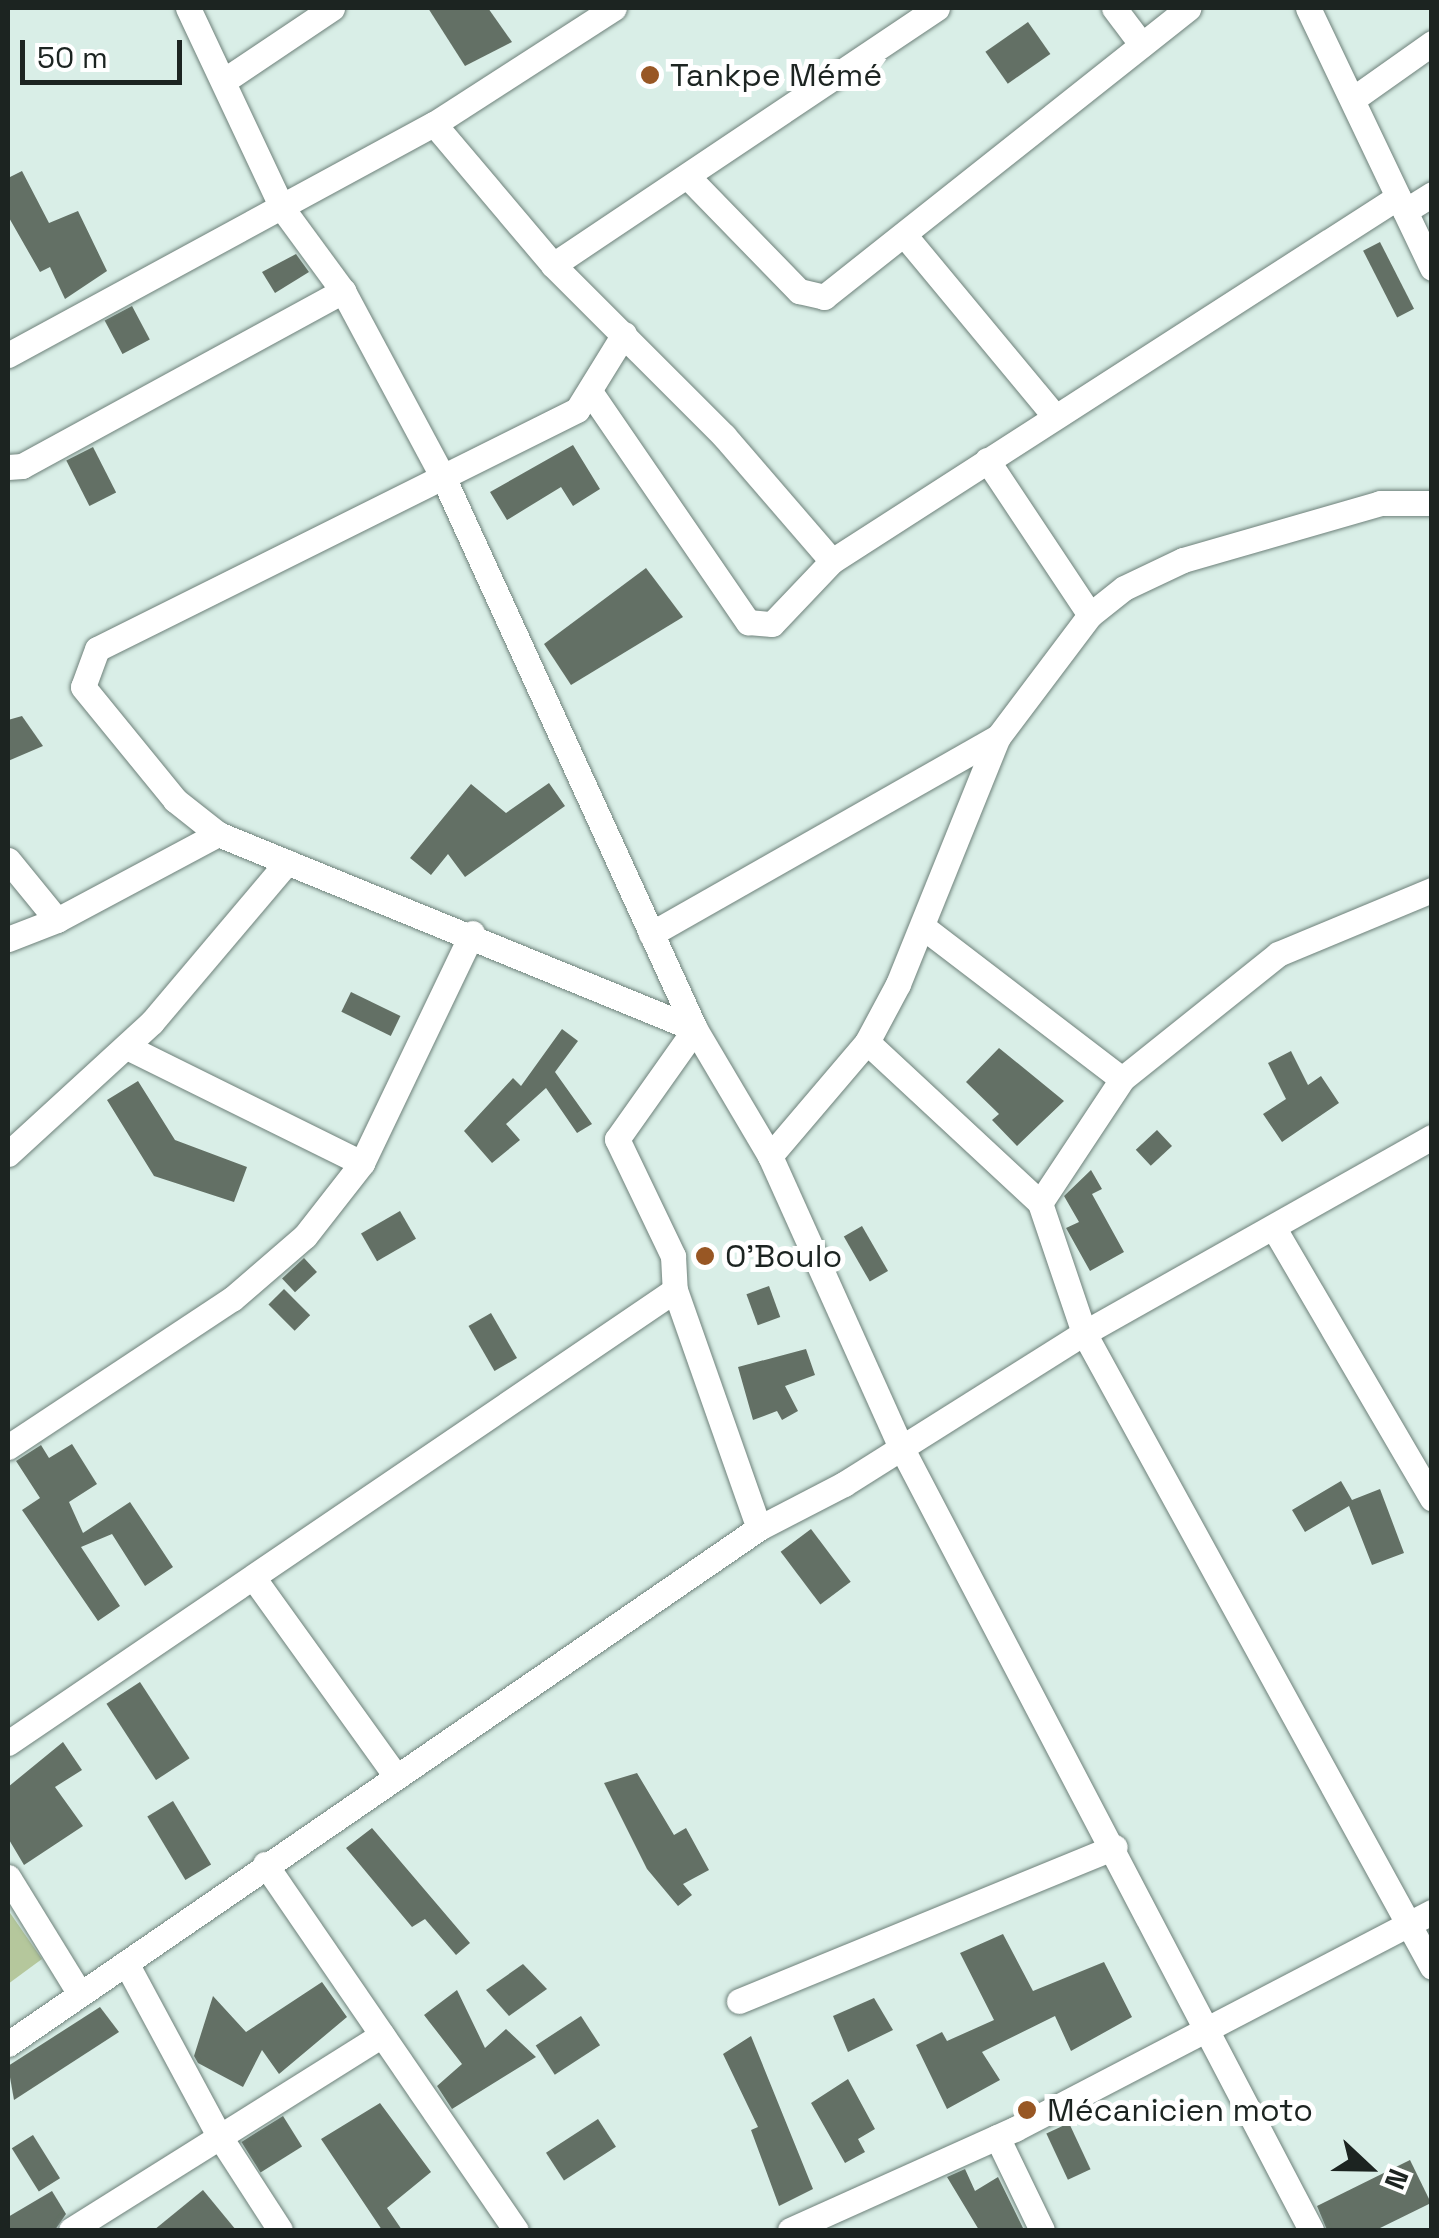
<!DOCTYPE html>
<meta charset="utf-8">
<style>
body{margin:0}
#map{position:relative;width:1439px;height:2238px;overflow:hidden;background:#d9eee7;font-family:"Space Grotesk",sans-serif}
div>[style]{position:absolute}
.green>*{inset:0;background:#b5c79c}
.building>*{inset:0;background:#637065;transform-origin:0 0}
.roads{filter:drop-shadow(0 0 2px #6e817a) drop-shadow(0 0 2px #6e817a)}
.minor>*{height:25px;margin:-12.5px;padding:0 12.5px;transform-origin:12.5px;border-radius:12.5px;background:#fff}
.dots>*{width:28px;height:28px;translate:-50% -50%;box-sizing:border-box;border:5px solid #fff;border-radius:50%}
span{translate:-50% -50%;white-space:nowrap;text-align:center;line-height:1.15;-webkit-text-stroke:10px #fff;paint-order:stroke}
.poi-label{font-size:32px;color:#1c2421}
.left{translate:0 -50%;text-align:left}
.frame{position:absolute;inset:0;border:10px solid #1c2421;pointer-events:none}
.north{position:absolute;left:1319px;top:2118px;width:100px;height:100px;-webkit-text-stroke:8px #fff;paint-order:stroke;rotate:112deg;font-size:28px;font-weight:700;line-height:40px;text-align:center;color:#1c2421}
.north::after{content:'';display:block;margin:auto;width:35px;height:45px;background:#1c2421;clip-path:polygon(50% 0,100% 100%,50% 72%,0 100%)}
.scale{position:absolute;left:20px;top:40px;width:162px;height:45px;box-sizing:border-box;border:5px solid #1c2421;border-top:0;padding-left:12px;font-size:30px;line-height:35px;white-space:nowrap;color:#1c2421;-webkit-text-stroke:8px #fff;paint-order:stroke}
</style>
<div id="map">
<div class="green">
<i style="clip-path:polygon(8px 1910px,42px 1959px,8px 1984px)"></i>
</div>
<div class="building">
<i style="clip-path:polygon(428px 8px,488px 8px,512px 42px,465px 66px)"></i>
<i style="left:1028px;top:22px;width:39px;height:52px;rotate:55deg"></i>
<i style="clip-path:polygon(22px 171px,49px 223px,78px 211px,107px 271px,65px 299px,50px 267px,40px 272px,8px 216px,8px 178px)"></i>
<i style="left:1380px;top:242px;width:75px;height:19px;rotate:63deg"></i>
<i style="clip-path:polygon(296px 254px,309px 272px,275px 293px,262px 272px)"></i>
<i style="left:132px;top:306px;width:38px;height:31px;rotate:62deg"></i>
<i style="clip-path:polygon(573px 445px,600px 489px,573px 506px,561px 487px,507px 520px,490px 492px)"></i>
<i style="left:93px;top:447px;width:51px;height:30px;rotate:63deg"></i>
<i style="clip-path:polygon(646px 568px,683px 617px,571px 685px,544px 644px)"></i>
<i style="clip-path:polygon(22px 716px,43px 746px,8px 761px,8px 720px)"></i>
<i style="clip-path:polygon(549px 783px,565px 806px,465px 877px,448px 854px,431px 875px,410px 858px,471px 784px,506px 813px)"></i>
<i style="left:351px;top:992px;width:55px;height:22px;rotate:26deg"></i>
<i style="clip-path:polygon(562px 1029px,578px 1041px,555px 1072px,592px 1124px,577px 1133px,546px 1088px,506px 1124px,520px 1140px,492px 1163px,464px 1131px,513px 1078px,521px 1086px)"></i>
<i style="clip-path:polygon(999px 1048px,1064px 1101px,1017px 1146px,992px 1120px,999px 1114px,966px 1082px)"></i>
<i style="clip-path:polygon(1291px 1051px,1308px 1085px,1321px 1076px,1339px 1103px,1282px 1142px,1263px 1114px,1286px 1099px,1268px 1063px)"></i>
<i style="clip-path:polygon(138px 1081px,175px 1140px,247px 1167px,234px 1202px,154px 1176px,107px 1100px)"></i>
<i style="left:1157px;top:1130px;width:22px;height:29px;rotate:47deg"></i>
<i style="clip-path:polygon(1091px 1170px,1102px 1189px,1092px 1194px,1124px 1252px,1090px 1271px,1066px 1228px,1079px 1222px,1064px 1196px)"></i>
<i style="left:400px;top:1211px;width:32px;height:45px;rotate:60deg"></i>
<i style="left:862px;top:1226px;width:52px;height:21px;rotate:60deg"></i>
<i style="left:304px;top:1258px;width:19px;height:30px;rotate:47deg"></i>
<i style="left:769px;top:1286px;width:33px;height:24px;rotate:70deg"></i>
<i style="left:284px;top:1289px;width:37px;height:22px;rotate:45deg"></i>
<i style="left:491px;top:1313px;width:52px;height:26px;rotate:60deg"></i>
<i style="clip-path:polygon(806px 1349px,815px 1375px,785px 1386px,798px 1411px,782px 1420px,777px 1411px,753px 1420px,738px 1367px)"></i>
<i style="clip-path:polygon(72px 1444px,97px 1484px,69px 1502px,83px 1533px,130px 1502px,173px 1567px,145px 1586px,112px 1534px,81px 1547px,120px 1606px,98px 1621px,22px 1510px,40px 1498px,16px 1461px,41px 1445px,49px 1458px)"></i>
<i style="clip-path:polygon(1341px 1481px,1352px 1500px,1380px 1489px,1404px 1553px,1372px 1565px,1349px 1506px,1305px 1532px,1292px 1510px)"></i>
<i style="left:811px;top:1529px;width:66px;height:38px;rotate:53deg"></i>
<i style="left:140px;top:1682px;width:91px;height:40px;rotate:57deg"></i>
<i style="clip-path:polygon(63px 1742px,82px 1770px,55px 1787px,83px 1826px,24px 1865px,8px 1838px,8px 1787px)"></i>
<i style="clip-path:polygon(637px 1773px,674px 1835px,686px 1828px,709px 1870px,683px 1884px,692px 1895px,678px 1906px,647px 1869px,604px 1783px)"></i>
<i style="left:173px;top:1801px;width:74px;height:30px;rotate:59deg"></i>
<i style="clip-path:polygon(372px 1828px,470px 1943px,456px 1955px,425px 1919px,412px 1927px,346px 1848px)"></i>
<i style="clip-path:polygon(1003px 1934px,1033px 1991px,1104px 1962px,1132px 2017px,1071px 2051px,1055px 2016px,982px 2052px,1000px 2080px,947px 2109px,916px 2045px,942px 2032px,947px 2041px,994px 2020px,960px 1953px)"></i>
<i style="clip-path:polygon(523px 1964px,547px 1989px,509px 2016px,486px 1990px)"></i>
<i style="clip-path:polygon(322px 1982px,347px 2017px,279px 2074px,262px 2050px,243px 2087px,198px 2063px,194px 2056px,213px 1996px,246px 2032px)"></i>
<i style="clip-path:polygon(457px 1990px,485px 2048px,506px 2029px,536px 2057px,452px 2109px,437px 2086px,462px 2064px,424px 2015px)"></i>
<i style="clip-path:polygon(874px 1998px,893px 2030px,848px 2052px,833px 2016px)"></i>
<i style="clip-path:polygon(100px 2007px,119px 2032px,14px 2100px,8px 2066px)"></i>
<i style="left:581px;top:2016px;width:35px;height:54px;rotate:57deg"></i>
<i style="clip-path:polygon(751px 2036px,813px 2189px,779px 2206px,751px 2130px,758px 2127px,723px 2054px)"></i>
<i style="clip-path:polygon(848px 2079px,875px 2129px,858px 2139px,865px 2152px,845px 2163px,811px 2103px)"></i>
<i style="clip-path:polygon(380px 2103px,431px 2172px,387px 2208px,402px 2230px,382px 2230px,321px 2139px)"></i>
<i style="left:283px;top:2116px;width:36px;height:49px;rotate:58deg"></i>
<i style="left:598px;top:2119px;width:33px;height:62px;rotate:57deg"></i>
<i style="left:1069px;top:2123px;width:51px;height:25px;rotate:65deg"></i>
<i style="left:33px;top:2135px;width:51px;height:25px;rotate:58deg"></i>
<i style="clip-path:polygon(1410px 2160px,1431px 2203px,1376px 2230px,1327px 2230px,1317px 2206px)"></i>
<i style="clip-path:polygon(965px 2169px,975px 2191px,998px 2177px,1024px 2230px,979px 2230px,947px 2177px)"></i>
<i style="clip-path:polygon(203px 2190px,236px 2230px,154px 2230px)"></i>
<i style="clip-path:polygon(52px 2191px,66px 2214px,55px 2230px,8px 2230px,8px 2217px)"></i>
</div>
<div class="roads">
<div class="minor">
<i style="left:188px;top:8px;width:221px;rotate:64.8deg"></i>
<i style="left:282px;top:208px;width:103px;rotate:53.7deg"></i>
<i style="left:343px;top:291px;width:213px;rotate:61.8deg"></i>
<i style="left:444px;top:479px;width:605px;rotate:65.47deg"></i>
<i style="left:695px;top:1029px;width:147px;rotate:59.4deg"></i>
<i style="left:770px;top:1156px;width:317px;rotate:65.8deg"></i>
<i style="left:900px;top:1445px;width:886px;rotate:62.36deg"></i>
<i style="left:1114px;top:8px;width:46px;rotate:52.9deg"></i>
<i style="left:1308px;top:8px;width:288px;rotate:64.5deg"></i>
<i style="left:225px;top:80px;width:129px;rotate:-33.9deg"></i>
<i style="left:1353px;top:99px;width:97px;rotate:-35.3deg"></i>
<i style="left:434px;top:124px;width:185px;rotate:49.8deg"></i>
<i style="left:553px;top:265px;width:242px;rotate:45deg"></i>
<i style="left:724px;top:436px;width:165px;rotate:49.2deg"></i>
<i style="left:689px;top:178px;width:158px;rotate:45.8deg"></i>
<i style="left:799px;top:291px;width:26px;rotate:13deg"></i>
<i style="left:824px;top:297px;width:465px;rotate:-38.4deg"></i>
<i style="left:1405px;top:211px;width:32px;rotate:-32deg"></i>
<i style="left:906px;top:237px;width:230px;rotate:50.3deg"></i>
<i style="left:553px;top:265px;width:462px;rotate:-33.8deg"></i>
<i style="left:624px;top:334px;width:89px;rotate:121.7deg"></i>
<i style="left:577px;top:410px;width:536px;rotate:153.53deg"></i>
<i style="left:97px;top:649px;width:40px;rotate:110.2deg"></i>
<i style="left:83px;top:687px;width:146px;rotate:50.8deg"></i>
<i style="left:175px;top:800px;width:55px;rotate:38.3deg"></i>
<i style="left:218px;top:834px;width:515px;rotate:22.23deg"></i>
<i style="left:8px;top:355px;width:485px;rotate:-28.5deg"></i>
<i style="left:434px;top:124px;width:214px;rotate:-32.8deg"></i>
<i style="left:591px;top:393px;width:278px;rotate:55.6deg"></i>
<i style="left:748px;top:622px;width:24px;rotate:5deg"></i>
<i style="left:772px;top:624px;width:87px;rotate:-46.4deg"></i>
<i style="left:832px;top:561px;width:673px;rotate:-32.75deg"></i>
<i style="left:987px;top:460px;width:186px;rotate:56.4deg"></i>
<i style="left:8px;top:467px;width:14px;rotate:-4deg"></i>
<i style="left:22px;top:466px;width:366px;rotate:-28.6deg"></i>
<i style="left:8px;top:860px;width:77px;rotate:50.8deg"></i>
<i style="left:923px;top:927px;width:250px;rotate:37.4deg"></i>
<i style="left:651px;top:934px;width:399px;rotate:-29.6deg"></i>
<i style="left:8px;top:939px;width:53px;rotate:-21.2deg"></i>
<i style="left:57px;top:920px;width:183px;rotate:-28.1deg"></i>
<i style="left:695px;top:1029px;width:135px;rotate:125.3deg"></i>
<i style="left:617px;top:1139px;width:130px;rotate:64.4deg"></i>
<i style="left:673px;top:1256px;width:34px;rotate:87deg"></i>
<i style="left:675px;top:1290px;width:252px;rotate:70.6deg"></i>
<i style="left:867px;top:1042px;width:236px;rotate:42.9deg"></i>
<i style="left:1040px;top:1203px;width:137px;rotate:71.3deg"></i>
<i style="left:1084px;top:1333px;width:723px;rotate:61.24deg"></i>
<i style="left:127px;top:1047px;width:262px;rotate:26.3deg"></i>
<i style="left:8px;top:1154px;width:195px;rotate:-42.5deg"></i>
<i style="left:152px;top:1022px;width:209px;rotate:-49.8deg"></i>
<i style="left:770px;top:1156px;width:150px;rotate:-49.6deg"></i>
<i style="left:867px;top:1042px;width:66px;rotate:-61.9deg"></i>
<i style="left:898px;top:984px;width:266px;rotate:-68deg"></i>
<i style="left:998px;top:737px;width:153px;rotate:-53deg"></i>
<i style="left:1090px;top:615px;width:43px;rotate:-38.5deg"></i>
<i style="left:1124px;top:588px;width:65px;rotate:-25.4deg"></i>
<i style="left:1183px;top:560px;width:205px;rotate:-16.1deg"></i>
<i style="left:1380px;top:503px;width:52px"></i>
<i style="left:1040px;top:1203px;width:149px;rotate:-56.5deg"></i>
<i style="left:1122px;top:1079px;width:200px;rotate:-38.7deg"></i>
<i style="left:1278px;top:954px;width:167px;rotate:-22.6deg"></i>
<i style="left:1275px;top:1230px;width:311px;rotate:59.7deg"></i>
<i style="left:8px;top:1447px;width:268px;rotate:-33.5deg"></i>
<i style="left:232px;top:1299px;width:96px;rotate:-40.8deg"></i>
<i style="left:305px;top:1236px;width:93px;rotate:-52deg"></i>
<i style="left:362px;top:1163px;width:255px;rotate:-64.4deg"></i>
<i style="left:255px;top:1580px;width:241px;rotate:54.3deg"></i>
<i style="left:8px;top:1743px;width:806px;rotate:-34.18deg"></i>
<i style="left:265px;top:1864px;width:444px;rotate:55.6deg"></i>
<i style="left:8px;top:1877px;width:137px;rotate:58.4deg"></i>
<i style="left:126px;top:1963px;width:194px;rotate:61.7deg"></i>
<i style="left:218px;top:2134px;width:114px;rotate:57.1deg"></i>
<i style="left:739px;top:2001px;width:406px;rotate:-22.3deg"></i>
<i style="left:8px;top:2044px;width:911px;rotate:-34.49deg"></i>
<i style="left:759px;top:1528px;width:96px;rotate:-27.4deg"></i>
<i style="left:844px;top:1484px;width:284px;rotate:-32.2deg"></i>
<i style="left:1084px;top:1333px;width:399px;rotate:-29.4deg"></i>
<i style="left:997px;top:2137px;width:103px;rotate:64.2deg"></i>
<i style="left:71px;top:2230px;width:367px;rotate:-32.1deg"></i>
<i style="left:790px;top:2230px;width:247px;rotate:-24.2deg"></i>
<i style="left:1015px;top:2129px;width:470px;rotate:-27.5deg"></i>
</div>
</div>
<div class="dots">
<i style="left:650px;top:75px;background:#985724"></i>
<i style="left:705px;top:1256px;background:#985724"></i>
<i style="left:1027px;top:2110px;background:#985724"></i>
</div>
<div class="poi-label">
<span class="left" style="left:670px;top:75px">Tankpe Mémé</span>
<span class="left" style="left:725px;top:1256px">O'Boulo</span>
<span class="left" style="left:1047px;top:2110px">Mécanicien moto</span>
</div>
<div class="frame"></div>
<div class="north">N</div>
<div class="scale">50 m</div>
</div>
